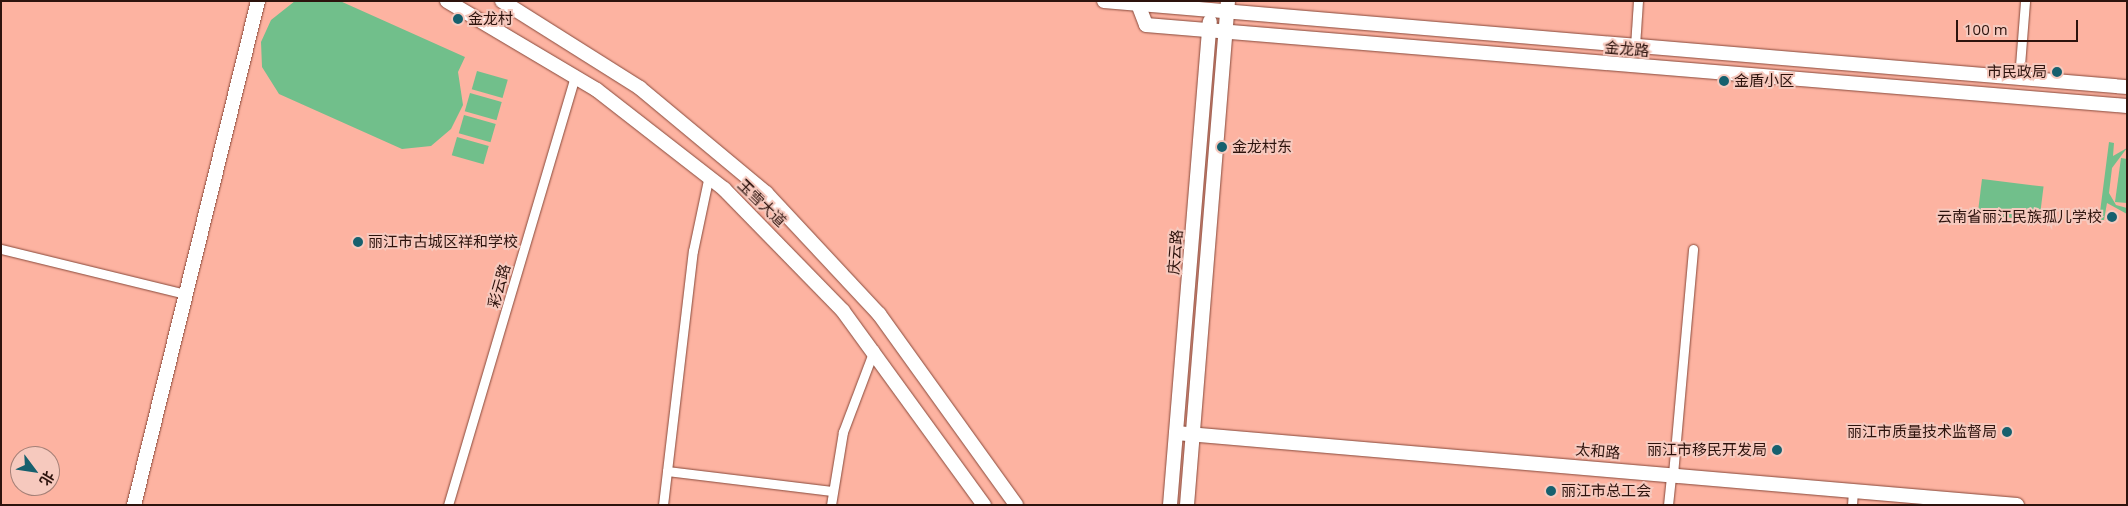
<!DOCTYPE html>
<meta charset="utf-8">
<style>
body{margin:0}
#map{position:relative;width:2128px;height:506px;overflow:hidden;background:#fdb3a1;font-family:"Open Sans","Noto Sans SC",sans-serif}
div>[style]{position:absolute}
.green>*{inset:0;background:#71bf8b;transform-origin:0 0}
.roads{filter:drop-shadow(0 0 1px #88493a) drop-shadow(0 0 1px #88493a)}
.street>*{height:9px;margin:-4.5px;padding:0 4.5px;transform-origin:4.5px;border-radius:4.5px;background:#fff}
.secondary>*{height:14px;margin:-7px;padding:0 7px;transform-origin:7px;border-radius:7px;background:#fff}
.dots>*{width:14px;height:14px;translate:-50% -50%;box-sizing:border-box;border:2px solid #f6c9be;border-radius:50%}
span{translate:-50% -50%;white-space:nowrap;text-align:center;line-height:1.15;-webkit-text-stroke:4px #f6c9be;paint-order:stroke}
.poi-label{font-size:15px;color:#2d130d}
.left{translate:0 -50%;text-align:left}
.right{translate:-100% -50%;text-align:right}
.street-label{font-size:15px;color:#2d130d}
.frame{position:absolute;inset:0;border:2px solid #2d130d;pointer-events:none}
.north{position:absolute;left:10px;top:446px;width:50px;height:50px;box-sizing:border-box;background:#f6c9be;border:1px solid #a68077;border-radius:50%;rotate:121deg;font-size:14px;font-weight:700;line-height:20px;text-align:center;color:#2d130d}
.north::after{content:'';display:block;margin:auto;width:18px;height:22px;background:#16606e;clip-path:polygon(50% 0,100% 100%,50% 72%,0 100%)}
.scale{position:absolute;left:1956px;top:20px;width:122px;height:22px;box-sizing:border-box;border:2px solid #2d130d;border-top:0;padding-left:6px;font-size:15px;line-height:18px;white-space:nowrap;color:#2d130d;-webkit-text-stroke:4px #f6c9be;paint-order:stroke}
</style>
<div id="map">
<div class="green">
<i style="clip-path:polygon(295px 1px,340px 1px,465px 57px,458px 72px,463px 105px,451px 129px,431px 146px,402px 149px,279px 94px,262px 67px,261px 42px,271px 20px)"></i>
<i style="left:477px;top:71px;width:32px;height:19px;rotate:16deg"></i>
<i style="left:470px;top:93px;width:33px;height:19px;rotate:16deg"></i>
<i style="left:464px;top:115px;width:33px;height:19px;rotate:16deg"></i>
<i style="left:457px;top:137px;width:33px;height:19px;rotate:16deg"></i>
<i style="clip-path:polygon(2109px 142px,2114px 143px,2113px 156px,2127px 148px,2112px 168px,2109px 193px,2116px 205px,2127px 208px,2127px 214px,2107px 203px,2104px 220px,2099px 220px)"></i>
<i style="clip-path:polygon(2121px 158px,2127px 159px,2127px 203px,2115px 202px)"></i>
<i style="left:1982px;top:179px;width:62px;height:35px;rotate:7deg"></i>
</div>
<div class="roads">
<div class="street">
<i style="left:1635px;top:46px;width:45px;rotate:-86.2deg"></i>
<i style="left:2019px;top:78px;width:77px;rotate:-85.5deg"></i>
<i style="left:1px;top:249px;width:190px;rotate:13.7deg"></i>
<i style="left:667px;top:471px;width:166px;rotate:6.9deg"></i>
<i style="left:1673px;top:474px;width:226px;rotate:-84.9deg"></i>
<i style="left:448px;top:505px;width:448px;rotate:-73.5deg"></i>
<i style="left:663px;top:505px;width:256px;rotate:-83.3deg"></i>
<i style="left:693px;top:251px;width:78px;rotate:-78.1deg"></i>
<i style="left:831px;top:505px;width:74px;rotate:-80.7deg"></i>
<i style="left:843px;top:432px;width:88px;rotate:-69.3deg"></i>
<i style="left:1668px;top:505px;width:31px;rotate:-84deg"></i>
<i style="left:1852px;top:505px;width:15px;rotate:-86deg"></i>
</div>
<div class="secondary">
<i style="left:447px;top:1px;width:174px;rotate:30.7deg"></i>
<i style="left:597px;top:90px;width:161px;rotate:37.9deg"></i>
<i style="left:724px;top:189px;width:170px;rotate:45.7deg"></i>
<i style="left:843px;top:311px;width:240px;rotate:54deg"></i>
<i style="left:502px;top:1px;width:163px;rotate:32.2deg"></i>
<i style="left:640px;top:88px;width:164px;rotate:39.8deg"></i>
<i style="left:766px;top:193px;width:166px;rotate:47deg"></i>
<i style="left:879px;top:314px;width:235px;rotate:54.3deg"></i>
<i style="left:1104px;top:1px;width:1027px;rotate:4.81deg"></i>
<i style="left:1138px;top:4px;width:22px;rotate:69deg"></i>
<i style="left:1146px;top:25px;width:984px;rotate:4.72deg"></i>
<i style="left:1176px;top:433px;width:844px;rotate:4.89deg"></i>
<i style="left:134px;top:505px;width:519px;rotate:-76.18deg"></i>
<i style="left:1170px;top:505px;width:485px;rotate:-85.3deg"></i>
<i style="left:1187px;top:505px;width:506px;rotate:-85.35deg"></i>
</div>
</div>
<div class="dots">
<i style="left:458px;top:19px;background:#16606e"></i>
<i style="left:2057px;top:72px;background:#16606e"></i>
<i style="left:1724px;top:81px;background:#16606e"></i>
<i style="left:1222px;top:147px;background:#16606e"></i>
<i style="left:2112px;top:217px;background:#16606e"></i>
<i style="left:358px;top:242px;background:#16606e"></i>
<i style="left:2007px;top:432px;background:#16606e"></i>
<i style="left:1777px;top:450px;background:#16606e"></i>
<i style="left:1551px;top:491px;background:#16606e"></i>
</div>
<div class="poi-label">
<span class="left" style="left:468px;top:19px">金龙村</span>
<span class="right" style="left:2047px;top:72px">市民政局</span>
<span class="left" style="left:1734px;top:81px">金盾小区</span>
<span class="left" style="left:1232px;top:147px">金龙村东</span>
<span class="right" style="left:2102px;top:217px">云南省丽江民族孤儿学校</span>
<span class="left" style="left:368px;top:242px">丽江市古城区祥和学校</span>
<span class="right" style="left:1997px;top:432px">丽江市质量技术监督局</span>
<span class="right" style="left:1767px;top:450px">丽江市移民开发局</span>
<span class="left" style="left:1561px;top:491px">丽江市总工会</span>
</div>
<div class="street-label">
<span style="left:1627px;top:49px;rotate:5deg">金龙路</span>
<span style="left:762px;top:203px;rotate:44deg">玉雪大道</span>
<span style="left:1175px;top:252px;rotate:-85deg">庆云路</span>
<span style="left:499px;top:286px;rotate:-74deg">彩云路</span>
<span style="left:1598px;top:451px;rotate:5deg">太和路</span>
</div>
<div class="frame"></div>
<div class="north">北</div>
<div class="scale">100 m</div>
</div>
